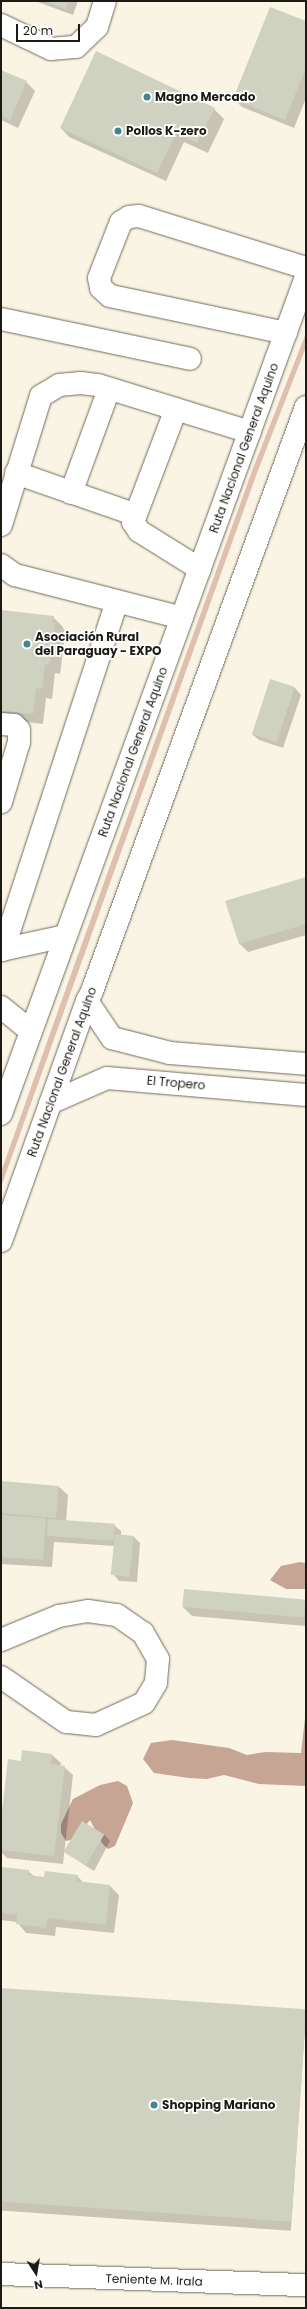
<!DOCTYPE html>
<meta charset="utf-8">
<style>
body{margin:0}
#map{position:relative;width:307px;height:2309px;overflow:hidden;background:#f9f4e3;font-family:Poppins,sans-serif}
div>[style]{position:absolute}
.green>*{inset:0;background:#dfbfaf}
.forest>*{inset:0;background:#c6a594}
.shadow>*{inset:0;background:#0003;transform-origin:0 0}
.building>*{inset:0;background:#cfd2c1;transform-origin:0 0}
.roads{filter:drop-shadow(0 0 1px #706b5d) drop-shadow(0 0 1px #706b5d)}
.minor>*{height:22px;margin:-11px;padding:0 11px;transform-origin:11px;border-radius:11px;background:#fff}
.highway>*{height:22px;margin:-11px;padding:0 11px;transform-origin:11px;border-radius:11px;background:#fff}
.dots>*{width:11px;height:11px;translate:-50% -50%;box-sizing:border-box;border:2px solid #fff;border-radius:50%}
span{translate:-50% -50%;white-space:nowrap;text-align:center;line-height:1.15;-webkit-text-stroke:3.5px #fff;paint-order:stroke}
.poi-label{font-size:12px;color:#1b1a14;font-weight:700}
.left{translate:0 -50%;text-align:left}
.street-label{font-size:12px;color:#1b1a14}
.frame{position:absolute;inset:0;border:2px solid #1b1a14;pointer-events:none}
.north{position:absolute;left:16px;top:2253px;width:40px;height:40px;-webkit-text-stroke:3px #fff;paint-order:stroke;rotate:168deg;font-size:11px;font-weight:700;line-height:16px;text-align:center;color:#1b1a14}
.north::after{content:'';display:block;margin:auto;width:14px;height:18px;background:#1b1a14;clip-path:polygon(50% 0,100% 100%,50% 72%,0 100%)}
.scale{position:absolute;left:16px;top:24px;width:64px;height:18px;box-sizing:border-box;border:2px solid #1b1a14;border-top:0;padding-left:5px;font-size:12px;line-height:14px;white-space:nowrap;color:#1b1a14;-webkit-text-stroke:3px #fff;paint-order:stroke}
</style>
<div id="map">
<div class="green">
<i style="clip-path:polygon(306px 333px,306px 347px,257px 473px,1px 1187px,1px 1172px,70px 977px,252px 471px)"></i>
</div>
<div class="forest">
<i style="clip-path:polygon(300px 1562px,306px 1563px,306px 1589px,286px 1589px,270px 1580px,281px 1566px)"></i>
<i style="clip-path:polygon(306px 1709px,306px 1786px,259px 1784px,224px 1775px,207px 1779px,189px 1778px,154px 1773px,143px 1759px,151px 1743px,172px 1740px,229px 1748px,247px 1755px,265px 1752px,301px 1753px)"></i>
<i style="clip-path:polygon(118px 1781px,127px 1786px,133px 1803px,115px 1846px,108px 1849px,102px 1843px,90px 1820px,75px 1839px,66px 1841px,61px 1833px,61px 1824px,73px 1799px,100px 1785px)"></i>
</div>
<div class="shadow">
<i style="clip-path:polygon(35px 1px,78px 1px,73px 15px)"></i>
<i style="clip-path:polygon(306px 22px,306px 98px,294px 128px,242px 107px,234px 99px)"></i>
<i style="clip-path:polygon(1px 71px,26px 82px,35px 91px,18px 128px,1px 120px)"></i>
<i style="clip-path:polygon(214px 109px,224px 119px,208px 153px,184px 142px,166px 181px,69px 137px,61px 128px)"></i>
<i style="clip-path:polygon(1px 611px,53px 617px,63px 627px,65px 635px,60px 674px,55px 673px,52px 699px,46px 698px,43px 724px,1px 719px)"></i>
<i style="clip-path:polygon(271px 680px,295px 688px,301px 695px,283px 748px,259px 740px,252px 734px)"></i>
<i style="clip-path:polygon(306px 878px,306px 935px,248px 952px,239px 943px)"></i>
<i style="clip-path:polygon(1px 1482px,59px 1487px,68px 1495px,66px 1521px,114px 1525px,121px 1531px,121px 1535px,134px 1537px,140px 1543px,137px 1582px,119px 1581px,113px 1574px,115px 1546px,54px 1542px,52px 1567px,1px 1564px)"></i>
<i style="clip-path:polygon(306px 1601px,306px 1626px,192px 1616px,183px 1607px)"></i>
<i style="clip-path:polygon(52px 1755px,61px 1763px,60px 1766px,64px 1767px,73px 1775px,63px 1864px,7px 1858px,1px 1852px,1px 1830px,22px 1762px)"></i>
<i style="clip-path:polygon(104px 1834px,110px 1841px,94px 1871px,66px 1853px)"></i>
<i style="clip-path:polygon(1px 1868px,28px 1871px,35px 1877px,45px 1878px,77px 1876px,84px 1883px,110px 1886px,119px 1895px,114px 1933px,56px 1927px,55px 1936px,26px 1933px,17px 1922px,1px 1920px)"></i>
<i style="left:1px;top:1989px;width:306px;height:221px;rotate:4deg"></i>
</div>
<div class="building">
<i style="clip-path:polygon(45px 1px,69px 1px,66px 9px)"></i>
<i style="clip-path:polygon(270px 7px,306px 21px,306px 68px,285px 120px,233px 99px)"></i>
<i style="clip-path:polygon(96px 51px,215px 108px,197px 143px,176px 133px,157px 173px,60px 128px)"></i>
<i style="clip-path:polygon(1px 70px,27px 81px,10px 120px,1px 116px)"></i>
<i style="clip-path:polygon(1px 610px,54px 616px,52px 623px,55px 623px,50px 665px,45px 664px,42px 689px,36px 688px,33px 714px,1px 711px)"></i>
<i style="left:270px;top:679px;width:26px;height:58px;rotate:18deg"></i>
<i style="clip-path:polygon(306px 877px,306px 924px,239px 944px,225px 901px)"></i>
<i style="left:1px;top:1481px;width:58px;height:32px;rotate:5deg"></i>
<i style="left:1px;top:1515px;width:45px;height:42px;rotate:4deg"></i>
<i style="left:48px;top:1519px;width:67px;height:17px;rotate:4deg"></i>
<i style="left:115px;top:1534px;width:19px;height:41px;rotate:6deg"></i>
<i style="left:184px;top:1589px;width:122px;height:18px;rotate:5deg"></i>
<i style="clip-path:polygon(22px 1750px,52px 1754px,51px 1764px,65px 1766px,54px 1856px,1px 1850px,1px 1821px,8px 1759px,21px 1761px)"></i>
<i style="left:82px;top:1821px;width:26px;height:36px;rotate:31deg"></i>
<i style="clip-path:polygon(1px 1867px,29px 1870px,28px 1875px,44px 1877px,45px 1871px,78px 1875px,77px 1881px,110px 1885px,106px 1925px,48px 1918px,46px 1928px,16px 1924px,17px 1915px,1px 1913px)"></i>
<i style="left:1px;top:1988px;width:306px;height:213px;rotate:4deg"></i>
</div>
<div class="roads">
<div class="minor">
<i style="left:1px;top:25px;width:55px;rotate:25.6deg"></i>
<i style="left:51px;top:49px;width:25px;rotate:-5deg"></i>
<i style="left:76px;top:47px;width:29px;rotate:-44deg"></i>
<i style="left:97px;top:27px;width:27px;rotate:-73deg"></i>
<i style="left:1px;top:319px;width:193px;rotate:11.9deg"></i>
<i style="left:286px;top:333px;width:180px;rotate:-168.1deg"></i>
<i style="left:110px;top:296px;width:12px;rotate:-138deg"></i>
<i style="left:101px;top:288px;width:10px;rotate:-101deg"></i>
<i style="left:99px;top:278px;width:60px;rotate:-68.6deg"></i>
<i style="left:121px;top:222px;width:9px;rotate:-32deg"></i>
<i style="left:129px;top:217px;width:10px;rotate:-6deg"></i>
<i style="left:139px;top:216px;width:175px;rotate:17.3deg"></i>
<i style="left:176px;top:409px;width:121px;rotate:110.8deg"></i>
<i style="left:133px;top:522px;width:11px;rotate:56deg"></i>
<i style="left:139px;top:531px;width:72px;rotate:31.9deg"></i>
<i style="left:16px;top:473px;width:125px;rotate:19.2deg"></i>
<i style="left:71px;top:493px;width:111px;rotate:-69.9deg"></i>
<i style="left:1px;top:525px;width:135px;rotate:-72.8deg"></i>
<i style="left:41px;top:396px;width:21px;rotate:-31deg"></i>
<i style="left:59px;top:385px;width:22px;rotate:-5deg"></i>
<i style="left:81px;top:383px;width:17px;rotate:7deg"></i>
<i style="left:98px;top:385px;width:159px;rotate:17.2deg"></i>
<i style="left:1px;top:565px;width:17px;rotate:36deg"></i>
<i style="left:15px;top:575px;width:172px;rotate:14.4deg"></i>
<i style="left:1px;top:724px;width:13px;rotate:4deg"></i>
<i style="left:14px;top:725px;width:7px;rotate:45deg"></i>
<i style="left:19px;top:730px;width:12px;rotate:90deg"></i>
<i style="left:19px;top:742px;width:63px;rotate:106.7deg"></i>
<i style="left:1px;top:950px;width:66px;rotate:-12.2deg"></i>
<i style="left:3px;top:950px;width:367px;rotate:-71.9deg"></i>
<i style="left:87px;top:1001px;width:45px;rotate:56deg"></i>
<i style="left:112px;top:1038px;width:60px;rotate:14.5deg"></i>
<i style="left:170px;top:1053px;width:136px;rotate:4.6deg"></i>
<i style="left:1px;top:1007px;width:38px;rotate:39deg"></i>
<i style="left:50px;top:1103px;width:62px;rotate:-23.7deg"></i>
<i style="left:107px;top:1078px;width:200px;rotate:4.9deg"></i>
<i style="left:1px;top:1640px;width:63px;rotate:-22.5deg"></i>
<i style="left:59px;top:1616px;width:29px;rotate:-10deg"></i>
<i style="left:88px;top:1611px;width:29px;rotate:8deg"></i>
<i style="left:117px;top:1615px;width:32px;rotate:35deg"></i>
<i style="left:143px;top:1633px;width:30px;rotate:60deg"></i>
<i style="left:158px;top:1659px;width:24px;rotate:95deg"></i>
<i style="left:156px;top:1683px;width:23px;rotate:121deg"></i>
<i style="left:144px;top:1703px;width:53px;rotate:155.4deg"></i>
<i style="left:96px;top:1725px;width:30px;rotate:-174deg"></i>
<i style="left:66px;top:1722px;width:79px;rotate:-145.3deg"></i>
<i style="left:1px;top:2274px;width:305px;rotate:2.1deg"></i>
</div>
<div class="highway">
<i style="left:1px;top:1114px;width:891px;rotate:-69.98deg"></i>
<i style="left:1px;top:1241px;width:255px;rotate:-70.3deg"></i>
<i style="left:87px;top:1001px;width:11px;rotate:-63deg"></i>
<i style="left:92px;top:991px;width:622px;rotate:-69.88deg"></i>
</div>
</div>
<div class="dots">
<i style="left:147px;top:97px;background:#40878f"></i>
<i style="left:118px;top:131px;background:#40878f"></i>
<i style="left:27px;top:644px;background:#40878f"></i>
<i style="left:154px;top:2105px;background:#40878f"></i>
</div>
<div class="poi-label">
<span class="left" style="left:155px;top:97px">Magno Mercado</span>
<span class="left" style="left:126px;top:131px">Pollos K-zero</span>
<span class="left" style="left:35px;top:644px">Asociación Rural<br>del Paraguay - EXPO</span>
<span class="left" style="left:162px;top:2105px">Shopping Mariano</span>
</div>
<div class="street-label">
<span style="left:244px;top:448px;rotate:-70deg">Ruta Nacional General Aquino</span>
<span style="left:133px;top:752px;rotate:-70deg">Ruta Nacional General Aquino</span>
<span style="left:62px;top:1072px;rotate:-70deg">Ruta Nacional General Aquino</span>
<span style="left:176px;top:1083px;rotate:5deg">El Tropero</span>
<span style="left:154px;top:2280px;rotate:2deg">Teniente M. Irala</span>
</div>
<div class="frame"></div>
<div class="north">N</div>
<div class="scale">20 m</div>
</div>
